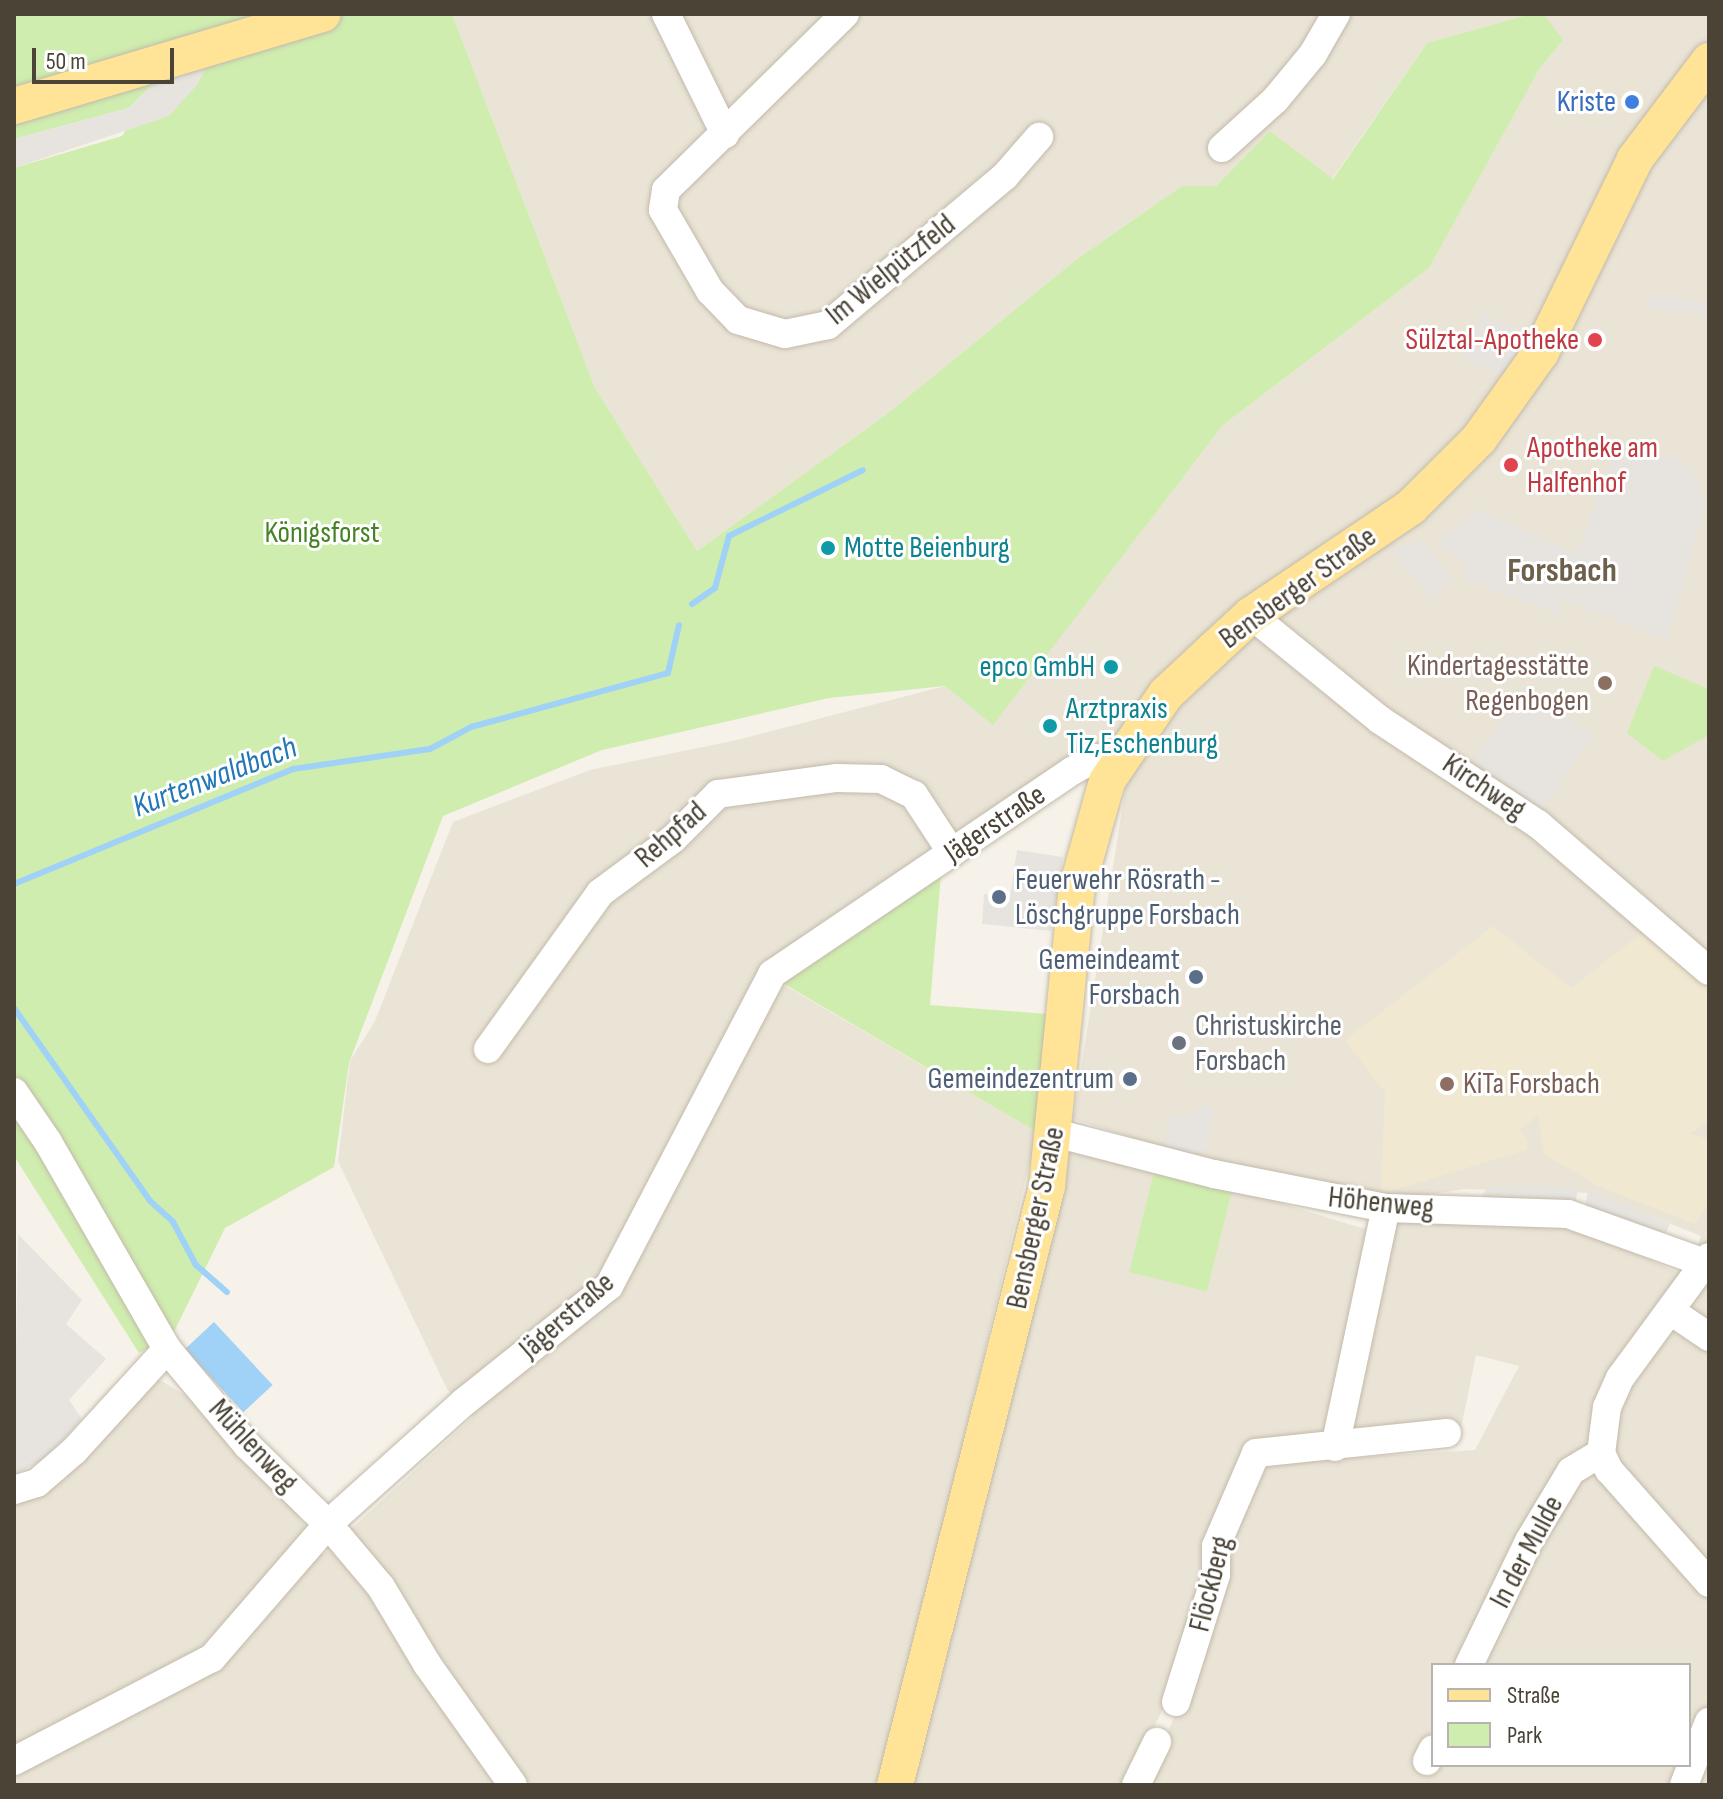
<!DOCTYPE html>
<meta charset="utf-8">
<style>
body{margin:0}
#map{position:relative;width:1723px;height:1799px;overflow:hidden;background:#f6f2e9;font-family:"Sofia Sans Condensed",sans-serif}
div>[style]{position:absolute}
.residential>*{inset:0;background:#eae4d6}
.education>*{inset:0;background:#f0e8d1}
.green>*{inset:0;background:#cfedae;transform-origin:0 0}
.parking>*{inset:0;background:#e7e4e0;transform-origin:0 0}
.water>*{inset:0;background:#a0d2f7;transform-origin:0 0}
.stream>*{height:6px;margin:-3px;padding:0 3px;transform-origin:3px;border-radius:3px;background:#a0d2f7}
.roads{filter:drop-shadow(0 0 2px #c2baaa) drop-shadow(0 0 2px #c2baaa)}
.minor>*{height:28px;margin:-14px;padding:0 14px;transform-origin:14px;border-radius:14px;background:#fff}
.major>*{height:36px;margin:-18px;padding:0 18px;transform-origin:18px;border-radius:18px;background:#ffe498}
.dots>*{width:22px;height:22px;translate:-50% -50%;box-sizing:border-box;border:4px solid #fff;border-radius:50%}
span{translate:-50% -50%;white-space:nowrap;text-align:center;line-height:1.15;-webkit-text-stroke:6px #fff;paint-order:stroke}
.shop-label{font-size:30px;color:#366cbe}
.right{translate:-100% -50%;text-align:right}
.street-label{font-size:30px;color:#4a4336}
.health-label{font-size:30px;color:#be3a42}
.left{translate:0 -50%;text-align:left}
.park-label{font-size:30px;color:#458223}
.culture-label{font-size:30px;color:#0d838f}
.education-label{font-size:30px;color:#785e54}
.service-label{font-size:30px;color:#4e5e75}
.worship-label{font-size:30px;color:#5b616d}
.water-label{font-size:32px;color:#2477b7;font-style:italic}
.quarter-label{font-size:34px;color:#6e614c;font-weight:700}
.frame{position:absolute;inset:0;border:16px solid #4a4336;pointer-events:none}
.legend{position:absolute;left:1431px;top:1663px;width:260px;height:104px;box-sizing:border-box;background:#fff;border:2px solid #b7b4af;margin:0;padding:10px 14px;list-style:none;font-size:24px;color:#4a4336}
.legend li{display:flex;align-items:center;gap:16px;height:40px}
.legend b{width:40px;border:2px solid #b7b4af}
.scale{position:absolute;left:32px;top:48px;width:142px;height:36px;box-sizing:border-box;border:4px solid #4a4336;border-top:0;padding-left:10px;font-size:24px;line-height:28px;white-space:nowrap;color:#4a4336;-webkit-text-stroke:6px #fff;paint-order:stroke}
</style>
<div id="map">
<div class="residential">
<i style="clip-path:polygon(452px 14px,1530px 14px,1427px 43px,1332px 179px,1270px 131px,1216px 186px,1182px 186px,1077px 259px,887px 414px,697px 551px,595px 388px)"></i>
<i style="clip-path:polygon(evenodd,1544px 14px,1709px 14px,1709px 1785px,1146px 1785px,1223px 1599px,1236px 1533px,1261px 1463px,1475px 1450px,1519px 1366px,1476px 1355px,1460px 1433px,1353px 1430px,1391px 1216px,1577px 1226px,1685px 1276px,1701px 1236px,1593px 1193px,1465px 1189px,1405px 1198px,1211px 1162px,1073px 1119px,1131px 753px,1098px 747px,779px 982px,1037px 1132px,881px 1785px,14px 1785px,14px 1501px,155px 1377px,190px 1398px,293px 1508px,323px 1555px,473px 1417px,447px 1389px,338px 1161px,350px 1061px,375px 1021px,453px 822px,590px 770px,737px 740px,945px 686px,993px 724px,1223px 425px,1429px 268px,1540px 68px,1562px 41px,1544px 14px,1433px 1665px,1689px 1665px,1689px 1765px,1433px 1765px,1433px 1665px)"></i>
<i style="clip-path:polygon(1070px 1152px,1225px 1186px,1368px 1230px,1327px 1428px,1320px 1435px,1253px 1446px,1172px 1691px,1125px 1785px,910px 1785px)"></i>
</div>
<div class="education">
<i style="clip-path:polygon(1493px 926px,1571px 988px,1648px 929px,1709px 981px,1709px 1121px,1690px 1134px,1709px 1139px,1709px 1203px,1695px 1224px,1598px 1186px,1544px 1154px,1538px 1115px,1520px 1130px,1528px 1140px,1526px 1150px,1381px 1194px,1385px 1092px,1345px 1040px)"></i>
</div>
<div class="green">
<i style="clip-path:polygon(14px 14px,452px 14px,595px 388px,697px 551px,887px 414px,1077px 259px,1182px 186px,1216px 186px,1270px 131px,1333px 179px,1427px 43px,1530px 14px,1544px 14px,1563px 40px,1540px 68px,1429px 268px,1223px 425px,993px 725px,945px 686px,829px 698px,602px 750px,443px 816px,349px 1063px,334px 1167px,225px 1228px,171px 1338px,139px 1353px,14px 1156px,14px 168px,122px 136px,162px 75px,129px 108px,14px 139px)"></i>
<i style="clip-path:polygon(1654px 666px,1709px 689px,1709px 735px,1663px 761px,1627px 733px)"></i>
<i style="clip-path:polygon(941px 875px,930px 1005px,1047px 1014px,1037px 1132px,779px 981px)"></i>
<i style="left:1154px;top:1173px;width:80px;height:102px;rotate:14deg"></i>
</div>
<div class="parking">
<i style="clip-path:polygon(210px 60px,197px 85px,169px 116px,14px 168px,14px 139px,129px 108px,162px 75px)"></i>
<i style="left:1649px;top:295px;width:60px;height:13px;rotate:7deg"></i>
<i style="left:1480px;top:313px;width:56px;height:49px;rotate:23deg"></i>
<i style="clip-path:polygon(1618px 441px,1681px 461px,1692px 470px,1705px 505px,1667px 640px,1558px 598px,1562px 615px,1466px 580px,1461px 561px,1436px 545px,1477px 509px,1577px 554px)"></i>
<i style="clip-path:polygon(1422px 541px,1454px 579px,1430px 598px,1392px 549px)"></i>
<i style="left:1525px;top:688px;width:83px;height:89px;rotate:35deg"></i>
<i style="clip-path:polygon(1017px 850px,1063px 857px,1052px 931px,982px 924px,984px 894px,1010px 896px)"></i>
<i style="clip-path:polygon(1200px 1106px,1213px 1108px,1206px 1154px,1163px 1146px,1170px 1115px,1181px 1117px)"></i>
<i style="clip-path:polygon(1487px 1187px,1532px 1186px,1578px 1189px,1575px 1204px,1482px 1197px)"></i>
<i style="clip-path:polygon(1588px 1190px,1670px 1224px,1664px 1236px,1585px 1207px)"></i>
<i style="clip-path:polygon(18px 1234px,82px 1300px,66px 1324px,106px 1359px,69px 1400px,82px 1419px,47px 1458px,14px 1475px)"></i>
</div>
<div class="water">
<i style="left:214px;top:1322px;width:86px;height:40px;rotate:47deg"></i>
</div>
<div class="stream">
<i style="left:692px;top:604px;width:28px;rotate:-35deg"></i>
<i style="left:715px;top:588px;width:54px;rotate:-74.9deg"></i>
<i style="left:729px;top:536px;width:149px;rotate:-26.2deg"></i>
<i style="left:14px;top:884px;width:302px;rotate:-22.4deg"></i>
<i style="left:293px;top:769px;width:138px;rotate:-8.3deg"></i>
<i style="left:430px;top:749px;width:47px;rotate:-28.2deg"></i>
<i style="left:471px;top:727px;width:204px;rotate:-15.3deg"></i>
<i style="left:668px;top:673px;width:49px;rotate:-77.1deg"></i>
<i style="left:14px;top:1008px;width:236px;rotate:54.8deg"></i>
<i style="left:150px;top:1201px;width:31px;rotate:42deg"></i>
<i style="left:173px;top:1222px;width:49px;rotate:61.9deg"></i>
<i style="left:196px;top:1265px;width:41px;rotate:41.1deg"></i>
</div>
<div class="roads">
<div class="minor">
<i style="left:666px;top:14px;width:134px;rotate:63.8deg"></i>
<i style="left:845px;top:14px;width:251px;rotate:135.5deg"></i>
<i style="left:666px;top:190px;width:20px;rotate:99deg"></i>
<i style="left:663px;top:210px;width:94px;rotate:59.9deg"></i>
<i style="left:710px;top:291px;width:40px;rotate:46deg"></i>
<i style="left:738px;top:320px;width:49px;rotate:16.6deg"></i>
<i style="left:785px;top:334px;width:44px;rotate:-11.8deg"></i>
<i style="left:828px;top:325px;width:231px;rotate:-40.1deg"></i>
<i style="left:1005px;top:176px;width:52px;rotate:-48.9deg"></i>
<i style="left:1222px;top:148px;width:72px;rotate:-42.2deg"></i>
<i style="left:1275px;top:100px;width:60px;rotate:-50.4deg"></i>
<i style="left:1313px;top:54px;width:46px;rotate:-60.1deg"></i>
<i style="left:1251px;top:615px;width:166px;rotate:39.1deg"></i>
<i style="left:1380px;top:720px;width:189px;rotate:33.4deg"></i>
<i style="left:1538px;top:824px;width:225px;rotate:40.7deg"></i>
<i style="left:488px;top:1049px;width:192px;rotate:-54.3deg"></i>
<i style="left:600px;top:893px;width:91px;rotate:-36.5deg"></i>
<i style="left:673px;top:839px;width:64px;rotate:-45deg"></i>
<i style="left:718px;top:794px;width:120px;rotate:-7.7deg"></i>
<i style="left:837px;top:778px;width:44px;rotate:1.3deg"></i>
<i style="left:881px;top:779px;width:37px;rotate:26deg"></i>
<i style="left:914px;top:795px;width:69px;rotate:56.8deg"></i>
<i style="left:14px;top:1092px;width:60px;rotate:55.8deg"></i>
<i style="left:48px;top:1142px;width:239px;rotate:60.1deg"></i>
<i style="left:167px;top:1349px;width:125px;rotate:50.2deg"></i>
<i style="left:247px;top:1445px;width:113px;rotate:44.3deg"></i>
<i style="left:328px;top:1524px;width:82px;rotate:49.9deg"></i>
<i style="left:381px;top:1587px;width:90px;rotate:59.1deg"></i>
<i style="left:427px;top:1664px;width:148px;rotate:54.6deg"></i>
<i style="left:1055px;top:1133px;width:164px;rotate:14.5deg"></i>
<i style="left:1214px;top:1174px;width:175px;rotate:11.2deg"></i>
<i style="left:1386px;top:1208px;width:182px;rotate:1.9deg"></i>
<i style="left:1568px;top:1214px;width:145px;rotate:19.7deg"></i>
<i style="left:1709px;top:1257px;width:150px;rotate:126.3deg"></i>
<i style="left:1620px;top:1378px;width:32px;rotate:114deg"></i>
<i style="left:1607px;top:1407px;width:46px;rotate:97.4deg"></i>
<i style="left:1601px;top:1453px;width:19px;rotate:65deg"></i>
<i style="left:1609px;top:1470px;width:151px;rotate:48.5deg"></i>
<i style="left:1672px;top:1312px;width:45px;rotate:34deg"></i>
<i style="left:1335px;top:1447px;width:244px;rotate:-78deg"></i>
<i style="left:14px;top:1490px;width:24px;rotate:-17deg"></i>
<i style="left:37px;top:1483px;width:49px;rotate:-40.9deg"></i>
<i style="left:74px;top:1451px;width:138px;rotate:-47.6deg"></i>
<i style="left:1469px;top:1665px;width:138px;rotate:-64.2deg"></i>
<i style="left:1529px;top:1541px;width:82px;rotate:-59deg"></i>
<i style="left:1571px;top:1471px;width:35px;rotate:-31deg"></i>
<i style="left:1176px;top:1702px;width:133px;rotate:-72.5deg"></i>
<i style="left:1216px;top:1575px;width:29px;rotate:-90deg"></i>
<i style="left:1216px;top:1546px;width:101px;rotate:-66.7deg"></i>
<i style="left:1256px;top:1453px;width:192px;rotate:-6deg"></i>
<i style="left:14px;top:1761px;width:223px;rotate:-27.5deg"></i>
<i style="left:212px;top:1658px;width:177px;rotate:-49.1deg"></i>
<i style="left:328px;top:1524px;width:183px;rotate:-41.9deg"></i>
<i style="left:464px;top:1402px;width:186px;rotate:-38.7deg"></i>
<i style="left:609px;top:1286px;width:352px;rotate:-62.4deg"></i>
<i style="left:772px;top:974px;width:362px;rotate:-34.1deg"></i>
<i style="left:1072px;top:771px;width:26px;rotate:-29deg"></i>
<i style="left:1095px;top:758px;width:22px;rotate:5deg"></i>
<i style="left:1427px;top:1761px;width:13px;rotate:-63deg"></i>
<i style="left:1136px;top:1785px;width:48px;rotate:-64deg"></i>
<i style="left:1684px;top:1785px;width:68px;rotate:-68.4deg"></i>
</div>
<div class="major">
<i style="left:14px;top:106px;width:322px;rotate:-16.6deg"></i>
<i style="left:895px;top:1785px;width:618px;rotate:-75.76deg"></i>
<i style="left:1047px;top:1186px;width:300px;rotate:-84.3deg"></i>
<i style="left:1077px;top:888px;width:111px;rotate:-74.3deg"></i>
<i style="left:1107px;top:781px;width:105px;rotate:-55.9deg"></i>
<i style="left:1166px;top:694px;width:64px;rotate:-43.1deg"></i>
<i style="left:1213px;top:650px;width:52px;rotate:-42.6deg"></i>
<i style="left:1251px;top:615px;width:193px;rotate:-34deg"></i>
<i style="left:1411px;top:507px;width:96px;rotate:-45deg"></i>
<i style="left:1479px;top:439px;width:107px;rotate:-54.5deg"></i>
<i style="left:1541px;top:352px;width:215px;rotate:-64deg"></i>
<i style="left:1635px;top:159px;width:123px;rotate:-52.9deg"></i>
</div>
</div>
<div class="dots">
<i style="left:1632px;top:102px;background:#3f7fe0"></i>
<i style="left:1595px;top:340px;background:#e0444e"></i>
<i style="left:1511px;top:465px;background:#e0444e"></i>
<i style="left:828px;top:548px;background:#0f9aa8"></i>
<i style="left:1111px;top:667px;background:#0f9aa8"></i>
<i style="left:1605px;top:683px;background:#8d6e63"></i>
<i style="left:1050px;top:726px;background:#0f9aa8"></i>
<i style="left:999px;top:897px;background:#5c6f8a"></i>
<i style="left:1196px;top:977px;background:#5c6f8a"></i>
<i style="left:1179px;top:1043px;background:#6b7280"></i>
<i style="left:1130px;top:1079px;background:#5c6f8a"></i>
<i style="left:1447px;top:1084px;background:#8d6e63"></i>
</div>
<div class="shop-label">
<span class="right" style="left:1616px;top:102px">Kriste</span>
</div>
<div class="street-label">
<span style="left:891px;top:270px;rotate:-39deg">Im Wielpützfeld</span>
<span style="left:1298px;top:588px;rotate:-36deg">Bensberger Straße</span>
<span style="left:1484px;top:787px;rotate:34deg">Kirchweg</span>
<span style="left:995px;top:824px;rotate:-34deg">Jägerstraße</span>
<span style="left:671px;top:835px;rotate:-41deg">Rehpfad</span>
<span style="left:1381px;top:1203px;rotate:6deg">Höhenweg</span>
<span style="left:1036px;top:1218px;rotate:-78deg">Bensberger Straße</span>
<span style="left:567px;top:1316px;rotate:-41deg">Jägerstraße</span>
<span style="left:253px;top:1446px;rotate:47deg">Mühlenweg</span>
<span style="left:1527px;top:1552px;rotate:-62deg">In der Mulde</span>
<span style="left:1211px;top:1584px;rotate:-76deg">Flöckberg</span>
</div>
<div class="health-label">
<span class="right" style="left:1579px;top:340px">Sülztal-Apotheke</span>
<span class="left" style="left:1527px;top:465px">Apotheke am<br>Halfenhof</span>
</div>
<div class="park-label">
<span style="left:322px;top:533px">Königsforst</span>
</div>
<div class="culture-label">
<span class="left" style="left:844px;top:548px">Motte Beienburg</span>
<span class="right" style="left:1095px;top:667px">epco GmbH</span>
<span class="left" style="left:1066px;top:726px">Arztpraxis<br>Tiz,Eschenburg</span>
</div>
<div class="education-label">
<span class="right" style="left:1589px;top:683px">Kindertagesstätte<br>Regenbogen</span>
<span class="left" style="left:1463px;top:1084px">KiTa Forsbach</span>
</div>
<div class="service-label">
<span class="left" style="left:1015px;top:897px">Feuerwehr Rösrath -<br>Löschgruppe Forsbach</span>
<span class="right" style="left:1180px;top:977px">Gemeindeamt<br>Forsbach</span>
<span class="right" style="left:1114px;top:1079px">Gemeindezentrum</span>
</div>
<div class="worship-label">
<span class="left" style="left:1195px;top:1043px">Christuskirche<br>Forsbach</span>
</div>
<div class="water-label">
<span style="left:215px;top:778px;rotate:-21deg">Kurtenwaldbach</span>
</div>
<div class="quarter-label">
<span style="left:1562px;top:571px">Forsbach</span>
</div>
<div class="frame"></div>
<ul class="legend">
<li><b style="height:10px;background:#ffe498"></b>Straße</li>
<li><b style="height:22px;background:#cfedae"></b>Park</li>
</ul>
<div class="scale">50 m</div>
</div>
